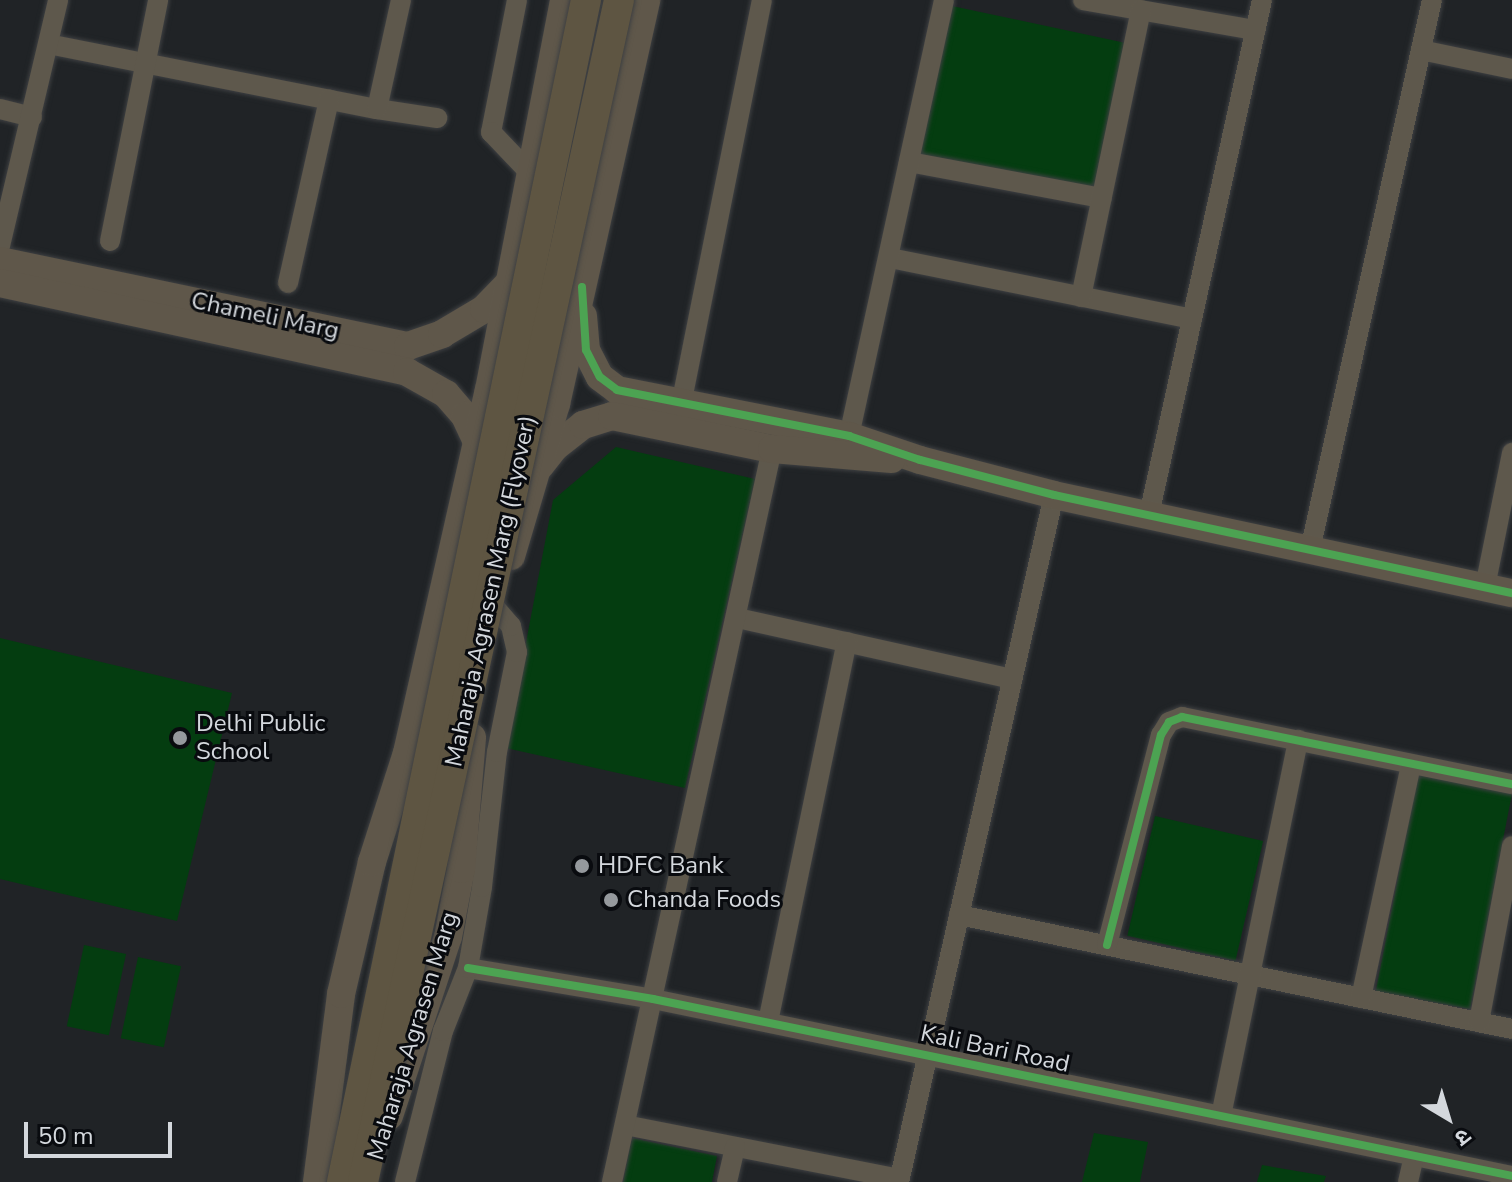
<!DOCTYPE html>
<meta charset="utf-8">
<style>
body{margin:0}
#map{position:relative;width:1512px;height:1182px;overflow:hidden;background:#202326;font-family:"Nunito Sans","Noto Sans Devanagari",sans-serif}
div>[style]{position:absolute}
.green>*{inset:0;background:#043d10;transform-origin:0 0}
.roads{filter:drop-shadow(0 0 2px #3e4042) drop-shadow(0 0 2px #3e4042)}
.street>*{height:20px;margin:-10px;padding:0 10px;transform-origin:10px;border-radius:10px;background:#5e584c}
.secondary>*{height:28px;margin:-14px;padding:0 14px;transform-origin:14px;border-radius:14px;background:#5f574a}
.bridges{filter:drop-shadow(0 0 2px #3e4042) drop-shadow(0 0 2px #3e4042)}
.primary-bridge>*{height:30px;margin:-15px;padding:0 15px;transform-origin:15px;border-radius:15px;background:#5e5542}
.cycleway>*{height:8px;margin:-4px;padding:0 4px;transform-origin:4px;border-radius:4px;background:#4ca352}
.dots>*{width:22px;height:22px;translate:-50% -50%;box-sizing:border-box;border:4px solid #090b0f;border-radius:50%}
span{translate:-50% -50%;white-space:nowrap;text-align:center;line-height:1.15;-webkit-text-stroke:6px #090b0f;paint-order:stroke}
.street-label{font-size:24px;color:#d4d8dd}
.poi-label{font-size:24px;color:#d4d8dd}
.left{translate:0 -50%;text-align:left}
.north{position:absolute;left:1408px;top:1078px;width:80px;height:80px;-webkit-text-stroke:6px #090b0f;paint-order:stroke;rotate:142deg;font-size:22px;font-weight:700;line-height:32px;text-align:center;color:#d4d8dd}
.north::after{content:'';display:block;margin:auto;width:28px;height:36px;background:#d4d8dd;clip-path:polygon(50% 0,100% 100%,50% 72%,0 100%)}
.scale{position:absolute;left:24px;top:1122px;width:148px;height:36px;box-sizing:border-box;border:4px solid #d4d8dd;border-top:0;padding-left:10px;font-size:24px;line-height:28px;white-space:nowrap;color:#d4d8dd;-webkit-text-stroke:6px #090b0f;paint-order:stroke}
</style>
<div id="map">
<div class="green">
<i style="left:952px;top:6px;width:180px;height:157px;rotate:12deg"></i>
<i style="clip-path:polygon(616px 447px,755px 479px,685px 788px,506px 748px,553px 500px)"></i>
<i style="clip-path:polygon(0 638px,232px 693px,177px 921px,0 879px)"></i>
<i style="left:1418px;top:774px;width:96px;height:221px;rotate:11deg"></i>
<i style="left:1155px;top:816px;width:111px;height:123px;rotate:13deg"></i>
<i style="left:84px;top:945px;width:43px;height:83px;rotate:12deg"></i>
<i style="left:138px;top:957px;width:44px;height:83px;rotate:12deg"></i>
<i style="clip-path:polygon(1094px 1133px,1148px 1142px,1140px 1182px,1082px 1182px)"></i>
<i style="clip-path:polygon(632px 1138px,717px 1156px,712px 1182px,623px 1182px)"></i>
<i style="clip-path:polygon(1262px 1165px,1326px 1176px,1324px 1182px,1257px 1182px)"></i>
</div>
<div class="roads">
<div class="street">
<i style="left:517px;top:0;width:135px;rotate:101.1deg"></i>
<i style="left:491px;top:132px;width:58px;rotate:46.4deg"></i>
<i style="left:1083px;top:0;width:175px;rotate:9.9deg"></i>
<i style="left:48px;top:44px;width:335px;rotate:11.2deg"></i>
<i style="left:377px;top:109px;width:61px;rotate:8.5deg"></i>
<i style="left:1421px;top:50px;width:93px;rotate:11.8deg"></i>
<i style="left:0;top:109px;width:33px;rotate:14deg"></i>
<i style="left:377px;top:109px;width:112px;rotate:-77.6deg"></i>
<i style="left:909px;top:162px;width:196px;rotate:10.6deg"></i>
<i style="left:110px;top:241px;width:246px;rotate:-78.7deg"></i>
<i style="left:0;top:246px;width:253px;rotate:-76.7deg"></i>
<i style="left:890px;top:258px;width:308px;rotate:11.4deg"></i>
<i style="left:288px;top:283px;width:188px;rotate:-77.4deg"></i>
<i style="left:1081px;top:297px;width:293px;rotate:-78.2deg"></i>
<i style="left:679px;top:415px;width:423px;rotate:-78.7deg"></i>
<i style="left:849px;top:436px;width:446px;rotate:-77.7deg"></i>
<i style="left:1149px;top:515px;width:527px;rotate:-77.62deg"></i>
<i style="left:1310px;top:550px;width:563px;rotate:-77.49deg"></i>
<i style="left:1485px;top:587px;width:137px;rotate:-78.6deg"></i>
<i style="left:737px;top:618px;width:282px;rotate:12.5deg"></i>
<i style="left:959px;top:915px;width:565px;rotate:11.65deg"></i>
<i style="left:1107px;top:945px;width:217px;rotate:-75.6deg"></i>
<i style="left:1161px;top:735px;width:15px;rotate:-58deg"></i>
<i style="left:1169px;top:722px;width:14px;rotate:-21deg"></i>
<i style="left:1182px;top:717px;width:337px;rotate:11.5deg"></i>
<i style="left:468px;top:968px;width:188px;rotate:9.5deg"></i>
<i style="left:653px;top:999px;width:877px;rotate:11.64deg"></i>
<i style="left:1361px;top:998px;width:239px;rotate:-77.9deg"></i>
<i style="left:768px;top:1022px;width:388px;rotate:-78.3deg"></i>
<i style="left:1479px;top:1022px;width:179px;rotate:-79.4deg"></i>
<i style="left:1221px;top:1116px;width:384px;rotate:-78.4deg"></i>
<i style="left:625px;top:1125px;width:279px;rotate:11.1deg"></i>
<i style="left:405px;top:1182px;width:156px;rotate:-75.9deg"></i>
<i style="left:443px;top:1031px;width:68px;rotate:-68.4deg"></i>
<i style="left:468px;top:968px;width:82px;rotate:-80.2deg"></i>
<i style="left:482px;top:887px;width:136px;rotate:-83.7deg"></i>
<i style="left:497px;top:752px;width:102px;rotate:-78.7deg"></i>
<i style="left:517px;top:652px;width:27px;rotate:-103deg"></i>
<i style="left:511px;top:626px;width:23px;rotate:-131deg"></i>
<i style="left:612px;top:1182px;width:750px;rotate:-77.69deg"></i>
<i style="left:727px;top:1182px;width:36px;rotate:-77deg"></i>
<i style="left:899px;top:1182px;width:704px;rotate:-77.29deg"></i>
<i style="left:1408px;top:1182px;width:27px;rotate:-77deg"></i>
</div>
<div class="secondary">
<i style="left:0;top:261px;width:417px;rotate:11.8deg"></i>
<i style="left:408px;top:346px;width:36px;rotate:-19deg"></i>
<i style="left:442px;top:334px;width:49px;rotate:-30.8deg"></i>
<i style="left:484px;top:309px;width:40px;rotate:-46deg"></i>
<i style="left:0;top:283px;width:417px;rotate:12.3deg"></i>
<i style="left:407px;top:372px;width:45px;rotate:29.4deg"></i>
<i style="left:446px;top:394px;width:29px;rotate:49deg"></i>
<i style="left:465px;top:416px;width:29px;rotate:65deg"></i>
<i style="left:583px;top:316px;width:34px;rotate:85deg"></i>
<i style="left:586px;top:350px;width:30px;rotate:63deg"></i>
<i style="left:600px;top:377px;width:21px;rotate:37deg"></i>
<i style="left:617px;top:390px;width:237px;rotate:11.2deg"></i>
<i style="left:849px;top:436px;width:75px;rotate:18.7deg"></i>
<i style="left:920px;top:460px;width:138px;rotate:14.6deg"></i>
<i style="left:1054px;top:495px;width:468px;rotate:12.1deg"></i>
<i style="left:540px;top:466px;width:24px;rotate:-52deg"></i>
<i style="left:555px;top:447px;width:36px;rotate:-38deg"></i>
<i style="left:583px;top:425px;width:30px;rotate:-17deg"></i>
<i style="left:612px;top:416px;width:163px;rotate:11.7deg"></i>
<i style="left:772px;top:449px;width:120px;rotate:4.8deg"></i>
<i style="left:511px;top:556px;width:159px;rotate:-73.5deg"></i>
<i style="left:556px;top:404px;width:414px;rotate:-77.4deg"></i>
<i style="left:389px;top:1116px;width:188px;rotate:-71.8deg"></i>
<i style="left:448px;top:937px;width:69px;rotate:-79.2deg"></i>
<i style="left:461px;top:869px;width:132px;rotate:-85.2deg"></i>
<i style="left:317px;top:1182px;width:190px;rotate:-82.7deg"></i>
<i style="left:341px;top:994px;width:136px;rotate:-76.8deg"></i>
<i style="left:372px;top:862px;width:114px;rotate:-72.2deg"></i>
<i style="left:407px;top:753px;width:372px;rotate:-77.3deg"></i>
<i style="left:489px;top:390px;width:397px;rotate:-79.1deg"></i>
</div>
</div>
<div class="bridges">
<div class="primary-bridge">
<i style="left:342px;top:1182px;width:1207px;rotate:-78.34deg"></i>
<i style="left:363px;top:1182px;width:1209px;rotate:-77.78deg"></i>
</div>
</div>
<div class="cycleway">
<i style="left:582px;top:287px;width:63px;rotate:86.4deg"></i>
<i style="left:586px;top:350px;width:30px;rotate:63deg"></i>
<i style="left:600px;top:377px;width:21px;rotate:37deg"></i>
<i style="left:617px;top:390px;width:237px;rotate:11.2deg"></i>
<i style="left:849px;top:436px;width:75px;rotate:18.7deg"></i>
<i style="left:920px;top:460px;width:138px;rotate:14.6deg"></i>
<i style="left:1054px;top:495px;width:468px;rotate:12.1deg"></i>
<i style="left:1107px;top:945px;width:217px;rotate:-75.6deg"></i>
<i style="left:1161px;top:735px;width:15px;rotate:-58deg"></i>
<i style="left:1169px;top:722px;width:14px;rotate:-21deg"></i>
<i style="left:1182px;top:717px;width:337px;rotate:11.5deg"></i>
<i style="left:468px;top:968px;width:188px;rotate:9.5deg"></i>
<i style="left:653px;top:999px;width:877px;rotate:11.64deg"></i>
</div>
<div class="dots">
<i style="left:180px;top:738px;background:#95999d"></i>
<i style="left:582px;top:866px;background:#95999d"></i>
<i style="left:611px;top:900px;background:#95999d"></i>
</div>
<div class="street-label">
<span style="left:265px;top:316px;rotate:12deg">Chameli Marg</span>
<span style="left:491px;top:591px;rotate:-78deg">Maharaja Agrasen Marg (Flyover)</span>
<span style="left:413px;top:1036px;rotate:-73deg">Maharaja Agrasen Marg</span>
<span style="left:995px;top:1049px;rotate:12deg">Kali Bari Road</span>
</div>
<div class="poi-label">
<span class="left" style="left:196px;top:738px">Delhi Public<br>School</span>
<span class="left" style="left:598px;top:866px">HDFC Bank</span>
<span class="left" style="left:627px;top:900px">Chanda Foods</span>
</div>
<div class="north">उ</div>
<div class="scale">50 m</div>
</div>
